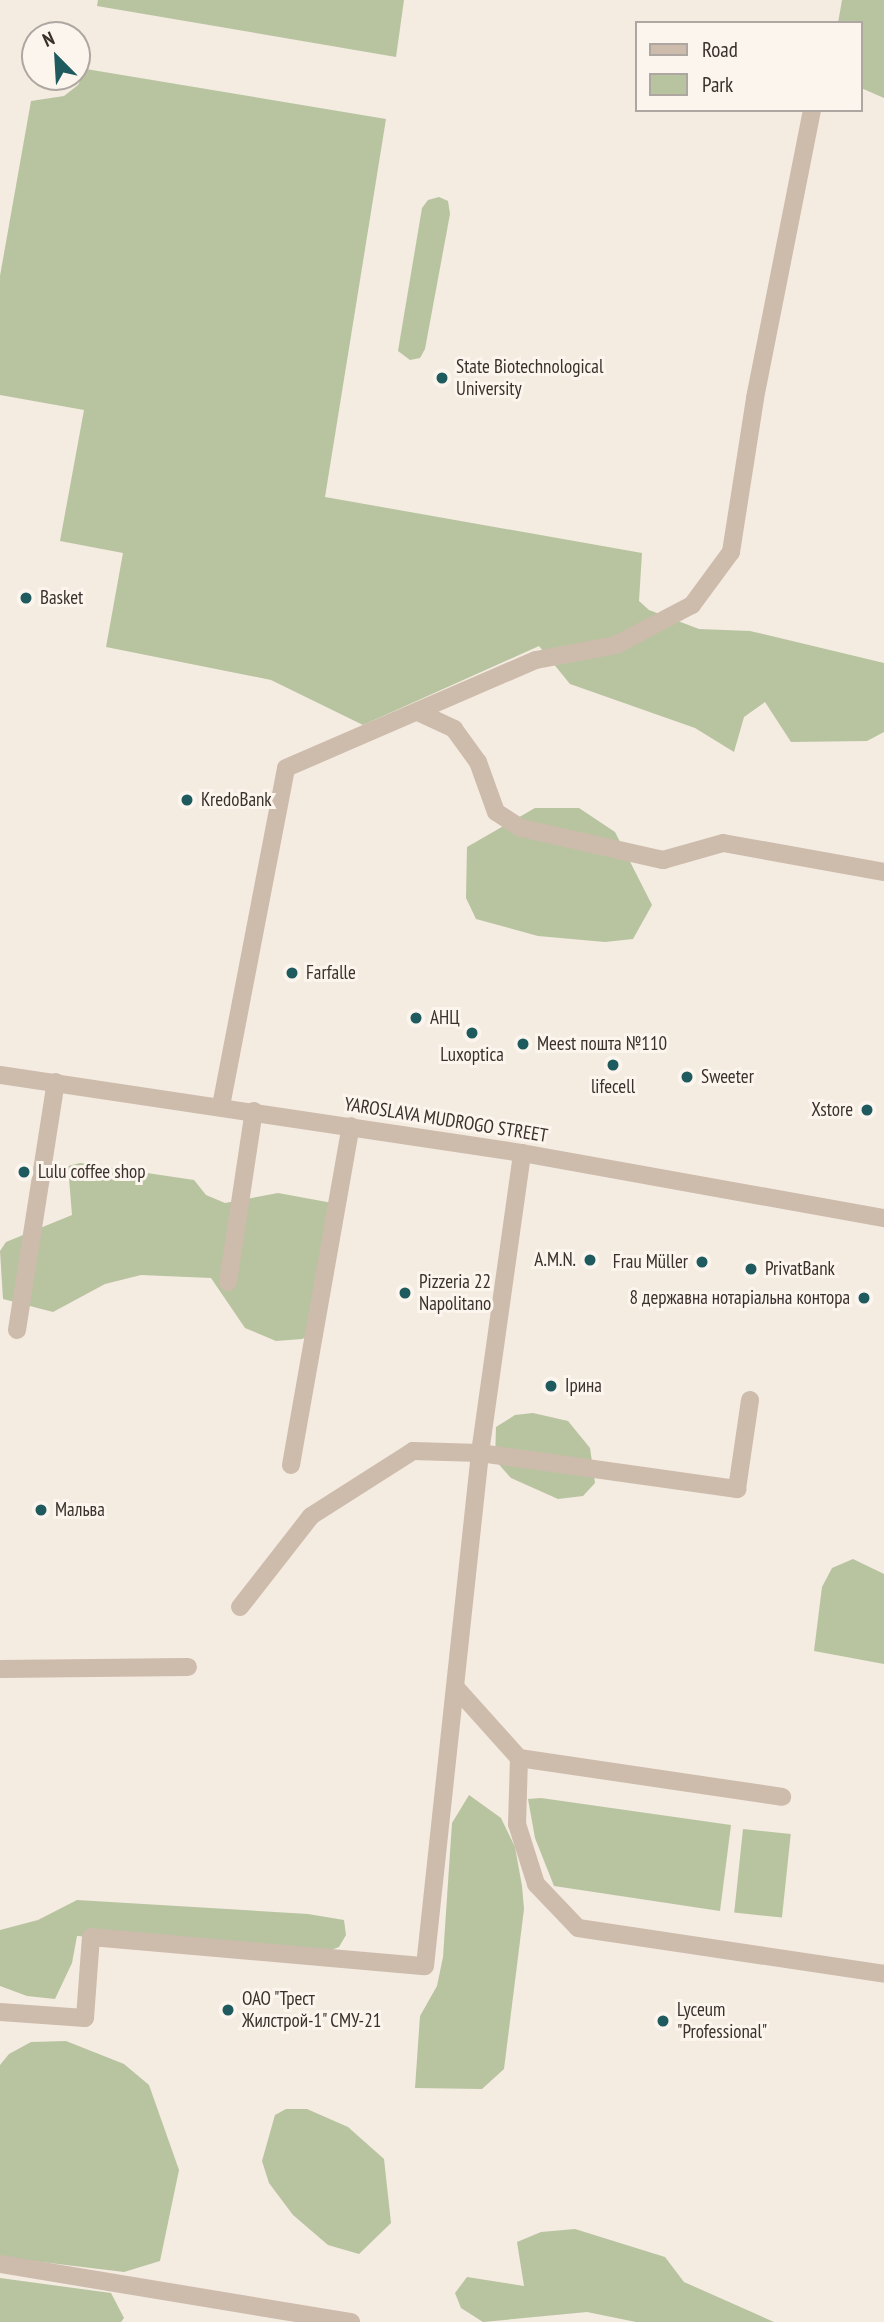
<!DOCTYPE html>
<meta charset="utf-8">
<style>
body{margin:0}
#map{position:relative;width:884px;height:2322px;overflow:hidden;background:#f4ebe1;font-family:"PT Sans Narrow",sans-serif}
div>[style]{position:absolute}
.green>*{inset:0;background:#b8c4a0;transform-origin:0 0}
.service>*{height:18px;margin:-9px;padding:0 9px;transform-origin:9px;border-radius:9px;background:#cdbbac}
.tertiary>*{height:18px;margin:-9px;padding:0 9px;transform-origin:9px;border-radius:9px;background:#cdbbac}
.dots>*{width:19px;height:19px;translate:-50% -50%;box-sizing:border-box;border:4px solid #fbf5ee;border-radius:50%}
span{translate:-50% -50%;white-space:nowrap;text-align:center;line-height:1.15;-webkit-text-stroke:6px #fbf5ee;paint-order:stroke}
.poi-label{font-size:19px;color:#3b302b}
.left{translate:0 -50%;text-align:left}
.right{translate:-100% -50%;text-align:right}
.street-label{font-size:19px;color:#3b302b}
.legend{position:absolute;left:635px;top:21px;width:228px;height:91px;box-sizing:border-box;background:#fbf5ee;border:2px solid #aea6a0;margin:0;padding:9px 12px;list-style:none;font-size:21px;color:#3b302b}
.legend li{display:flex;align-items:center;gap:14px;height:35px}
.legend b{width:35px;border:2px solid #aea6a0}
.north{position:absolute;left:21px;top:21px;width:70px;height:70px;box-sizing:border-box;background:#fbf5ee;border:2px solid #aea6a0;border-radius:50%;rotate:336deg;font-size:19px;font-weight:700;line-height:28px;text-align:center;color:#3b302b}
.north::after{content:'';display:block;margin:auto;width:24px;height:32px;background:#1f5a5e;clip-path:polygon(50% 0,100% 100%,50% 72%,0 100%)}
</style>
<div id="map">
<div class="green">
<i style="clip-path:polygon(98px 0,404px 0,396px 57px,97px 6px)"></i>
<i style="clip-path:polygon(842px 0,884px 0,884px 98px,861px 88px,861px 23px,838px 23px)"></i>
<i style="clip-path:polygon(86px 69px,386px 119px,325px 497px,642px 553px,639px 601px,649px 610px,699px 629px,750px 631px,884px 663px,884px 732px,867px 741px,791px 742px,765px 702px,744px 717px,734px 752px,695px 728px,570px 684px,539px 646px,363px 725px,271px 680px,106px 647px,123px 553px,60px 541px,84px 410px,0 395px,0 276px,31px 101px,64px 96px,78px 85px)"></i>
<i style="clip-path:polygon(439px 197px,448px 201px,450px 214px,425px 349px,420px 358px,410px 360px,398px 351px,422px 208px,428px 200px)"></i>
<i style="clip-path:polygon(535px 808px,579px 808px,615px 832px,652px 905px,633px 939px,605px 942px,538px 936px,476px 919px,466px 898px,467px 847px)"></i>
<i style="clip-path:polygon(80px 1163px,194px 1180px,206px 1195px,225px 1203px,278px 1193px,338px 1204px,323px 1329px,302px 1339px,276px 1341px,245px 1328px,211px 1278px,141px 1275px,105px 1284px,53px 1312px,3px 1299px,0 1251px,6px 1242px,72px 1215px,68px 1166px)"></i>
<i style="clip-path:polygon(533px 1413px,568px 1421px,590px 1448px,595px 1483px,583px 1496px,558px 1499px,511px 1478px,495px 1460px,496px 1427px,515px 1415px)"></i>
<i style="clip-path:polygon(853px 1559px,884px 1574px,884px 1664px,814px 1651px,822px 1587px,832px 1568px)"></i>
<i style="clip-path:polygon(469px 1795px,501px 1818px,515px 1847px,522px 1886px,524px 1909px,504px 2069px,482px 2089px,415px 2088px,420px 2016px,437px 1986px,443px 1957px,452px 1823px)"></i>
<i style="clip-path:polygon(541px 1798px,731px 1825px,720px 1911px,554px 1886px,535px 1838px,528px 1799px)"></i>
<i style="left:743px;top:1829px;width:48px;height:84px;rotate:6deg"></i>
<i style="clip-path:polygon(77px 1900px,308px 1914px,344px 1920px,346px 1935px,339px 1947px,331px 1950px,77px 1936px,72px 1963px,55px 1999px,27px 1996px,0 1986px,0 1930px,38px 1920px)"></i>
<i style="clip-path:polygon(66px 2041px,124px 2064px,149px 2085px,179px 2170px,160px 2261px,124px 2272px,0 2257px,0 2065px,9px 2054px,31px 2042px)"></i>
<i style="clip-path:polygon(286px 2109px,307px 2109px,348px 2127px,384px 2159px,391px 2223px,359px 2254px,328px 2245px,293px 2215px,269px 2183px,262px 2161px,275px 2115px)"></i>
<i style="clip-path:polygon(575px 2229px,665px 2257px,684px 2282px,774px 2322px,636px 2322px,587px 2312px,483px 2322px,461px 2308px,455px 2293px,467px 2277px,524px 2286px,517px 2242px,541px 2232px)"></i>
<i style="clip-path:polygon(0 2278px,111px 2293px,124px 2318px,121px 2322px,0 2322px)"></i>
</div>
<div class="service">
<i style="left:418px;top:712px;width:40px;rotate:25deg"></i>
<i style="left:454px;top:729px;width:41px;rotate:54deg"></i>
<i style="left:478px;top:762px;width:53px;rotate:70.2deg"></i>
<i style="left:496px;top:812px;width:30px;rotate:33deg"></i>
<i style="left:521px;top:828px;width:146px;rotate:12.7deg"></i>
<i style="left:663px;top:860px;width:62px;rotate:-15.8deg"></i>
<i style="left:723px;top:843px;width:164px;rotate:10.2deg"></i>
<i style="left:221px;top:1106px;width:344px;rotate:-79.1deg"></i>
<i style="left:286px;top:768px;width:272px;rotate:-23.4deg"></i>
<i style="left:536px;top:660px;width:81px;rotate:-10.6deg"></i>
<i style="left:616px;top:645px;width:86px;rotate:-27.8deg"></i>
<i style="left:692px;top:605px;width:66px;rotate:-53.7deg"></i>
<i style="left:731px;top:552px;width:156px;rotate:-81.1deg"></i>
<i style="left:755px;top:398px;width:294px;rotate:-78.8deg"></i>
<i style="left:228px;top:1282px;width:173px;rotate:-81.4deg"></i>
<i style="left:17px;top:1330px;width:251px;rotate:-81.1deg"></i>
<i style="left:291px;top:1465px;width:344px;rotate:-80deg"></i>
<i style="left:240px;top:1607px;width:115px;rotate:-52deg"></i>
<i style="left:311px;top:1516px;width:121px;rotate:-32.5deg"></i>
<i style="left:413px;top:1451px;width:67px;rotate:1.7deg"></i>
<i style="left:480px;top:1453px;width:260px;rotate:8deg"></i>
<i style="left:737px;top:1489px;width:90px;rotate:-81.7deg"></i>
<i style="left:0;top:1669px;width:188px;rotate:-0.6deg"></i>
<i style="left:457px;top:1689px;width:93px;rotate:48.1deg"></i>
<i style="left:519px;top:1758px;width:266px;rotate:8.4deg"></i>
<i style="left:519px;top:1758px;width:66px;rotate:91.7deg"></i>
<i style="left:517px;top:1824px;width:63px;rotate:72.4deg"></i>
<i style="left:536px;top:1884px;width:61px;rotate:46.3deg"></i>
<i style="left:578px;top:1928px;width:309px;rotate:8.5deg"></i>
<i style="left:0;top:2012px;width:85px;rotate:4deg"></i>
<i style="left:85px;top:2018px;width:81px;rotate:-85.8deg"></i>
<i style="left:91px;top:1937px;width:335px;rotate:5deg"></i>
<i style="left:425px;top:1966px;width:516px;rotate:-83.88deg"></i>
<i style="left:480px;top:1453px;width:303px;rotate:-82deg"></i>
<i style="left:0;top:2264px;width:356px;rotate:9.4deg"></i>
</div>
<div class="tertiary">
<i style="left:0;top:1075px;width:528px;rotate:8.5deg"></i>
<i style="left:522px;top:1153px;width:368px;rotate:10.2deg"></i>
</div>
<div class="dots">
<i style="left:442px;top:378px;background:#1f5a5e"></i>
<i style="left:26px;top:598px;background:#1f5a5e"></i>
<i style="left:187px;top:800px;background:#1f5a5e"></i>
<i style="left:292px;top:973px;background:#1f5a5e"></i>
<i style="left:416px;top:1018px;background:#1f5a5e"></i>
<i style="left:472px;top:1033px;background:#1f5a5e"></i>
<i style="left:523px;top:1044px;background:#1f5a5e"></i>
<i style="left:613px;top:1065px;background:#1f5a5e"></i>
<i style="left:687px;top:1077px;background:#1f5a5e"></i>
<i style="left:867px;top:1110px;background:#1f5a5e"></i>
<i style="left:24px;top:1172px;background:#1f5a5e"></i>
<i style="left:590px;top:1260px;background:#1f5a5e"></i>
<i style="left:702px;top:1262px;background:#1f5a5e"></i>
<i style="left:751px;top:1269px;background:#1f5a5e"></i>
<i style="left:405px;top:1293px;background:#1f5a5e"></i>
<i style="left:864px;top:1298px;background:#1f5a5e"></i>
<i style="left:551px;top:1386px;background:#1f5a5e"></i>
<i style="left:41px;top:1510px;background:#1f5a5e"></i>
<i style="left:228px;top:2010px;background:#1f5a5e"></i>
<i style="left:663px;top:2021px;background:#1f5a5e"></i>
</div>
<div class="poi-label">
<span class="left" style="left:456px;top:378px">State Biotechnological<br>University</span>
<span class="left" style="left:40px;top:598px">Basket</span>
<span class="left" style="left:201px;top:800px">KredoBank</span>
<span class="left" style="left:306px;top:973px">Farfalle</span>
<span class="left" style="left:430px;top:1018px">АНЦ</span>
<span class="left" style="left:537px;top:1044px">Meest пошта №110</span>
<span style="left:472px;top:1055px">Luxoptica</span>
<span class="left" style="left:701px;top:1077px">Sweeter</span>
<span style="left:613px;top:1087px">lifecell</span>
<span class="right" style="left:853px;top:1110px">Xstore</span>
<span class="left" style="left:38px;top:1172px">Lulu coffee shop</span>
<span class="right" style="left:576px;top:1260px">A.M.N.</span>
<span class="right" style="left:688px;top:1262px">Frau Müller</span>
<span class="left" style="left:765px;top:1269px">PrivatBank</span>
<span class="left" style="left:419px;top:1293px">Pizzeria 22<br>Napolitano</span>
<span class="right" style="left:850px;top:1298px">8 державна нотаріальна контора</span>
<span class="left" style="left:565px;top:1386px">Ірина</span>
<span class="left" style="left:55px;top:1510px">Мальва</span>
<span class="left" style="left:242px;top:2010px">ОАО "Трест<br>Жилстрой-1" СМУ-21</span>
<span class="left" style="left:677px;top:2021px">Lyceum<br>"Professional"</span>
</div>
<div class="street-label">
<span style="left:446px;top:1120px;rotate:9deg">YAROSLAVA MUDROGO STREET</span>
</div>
<ul class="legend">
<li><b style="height:9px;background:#cdbbac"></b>Road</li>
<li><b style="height:19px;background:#b8c4a0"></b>Park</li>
</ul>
<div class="north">N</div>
</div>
